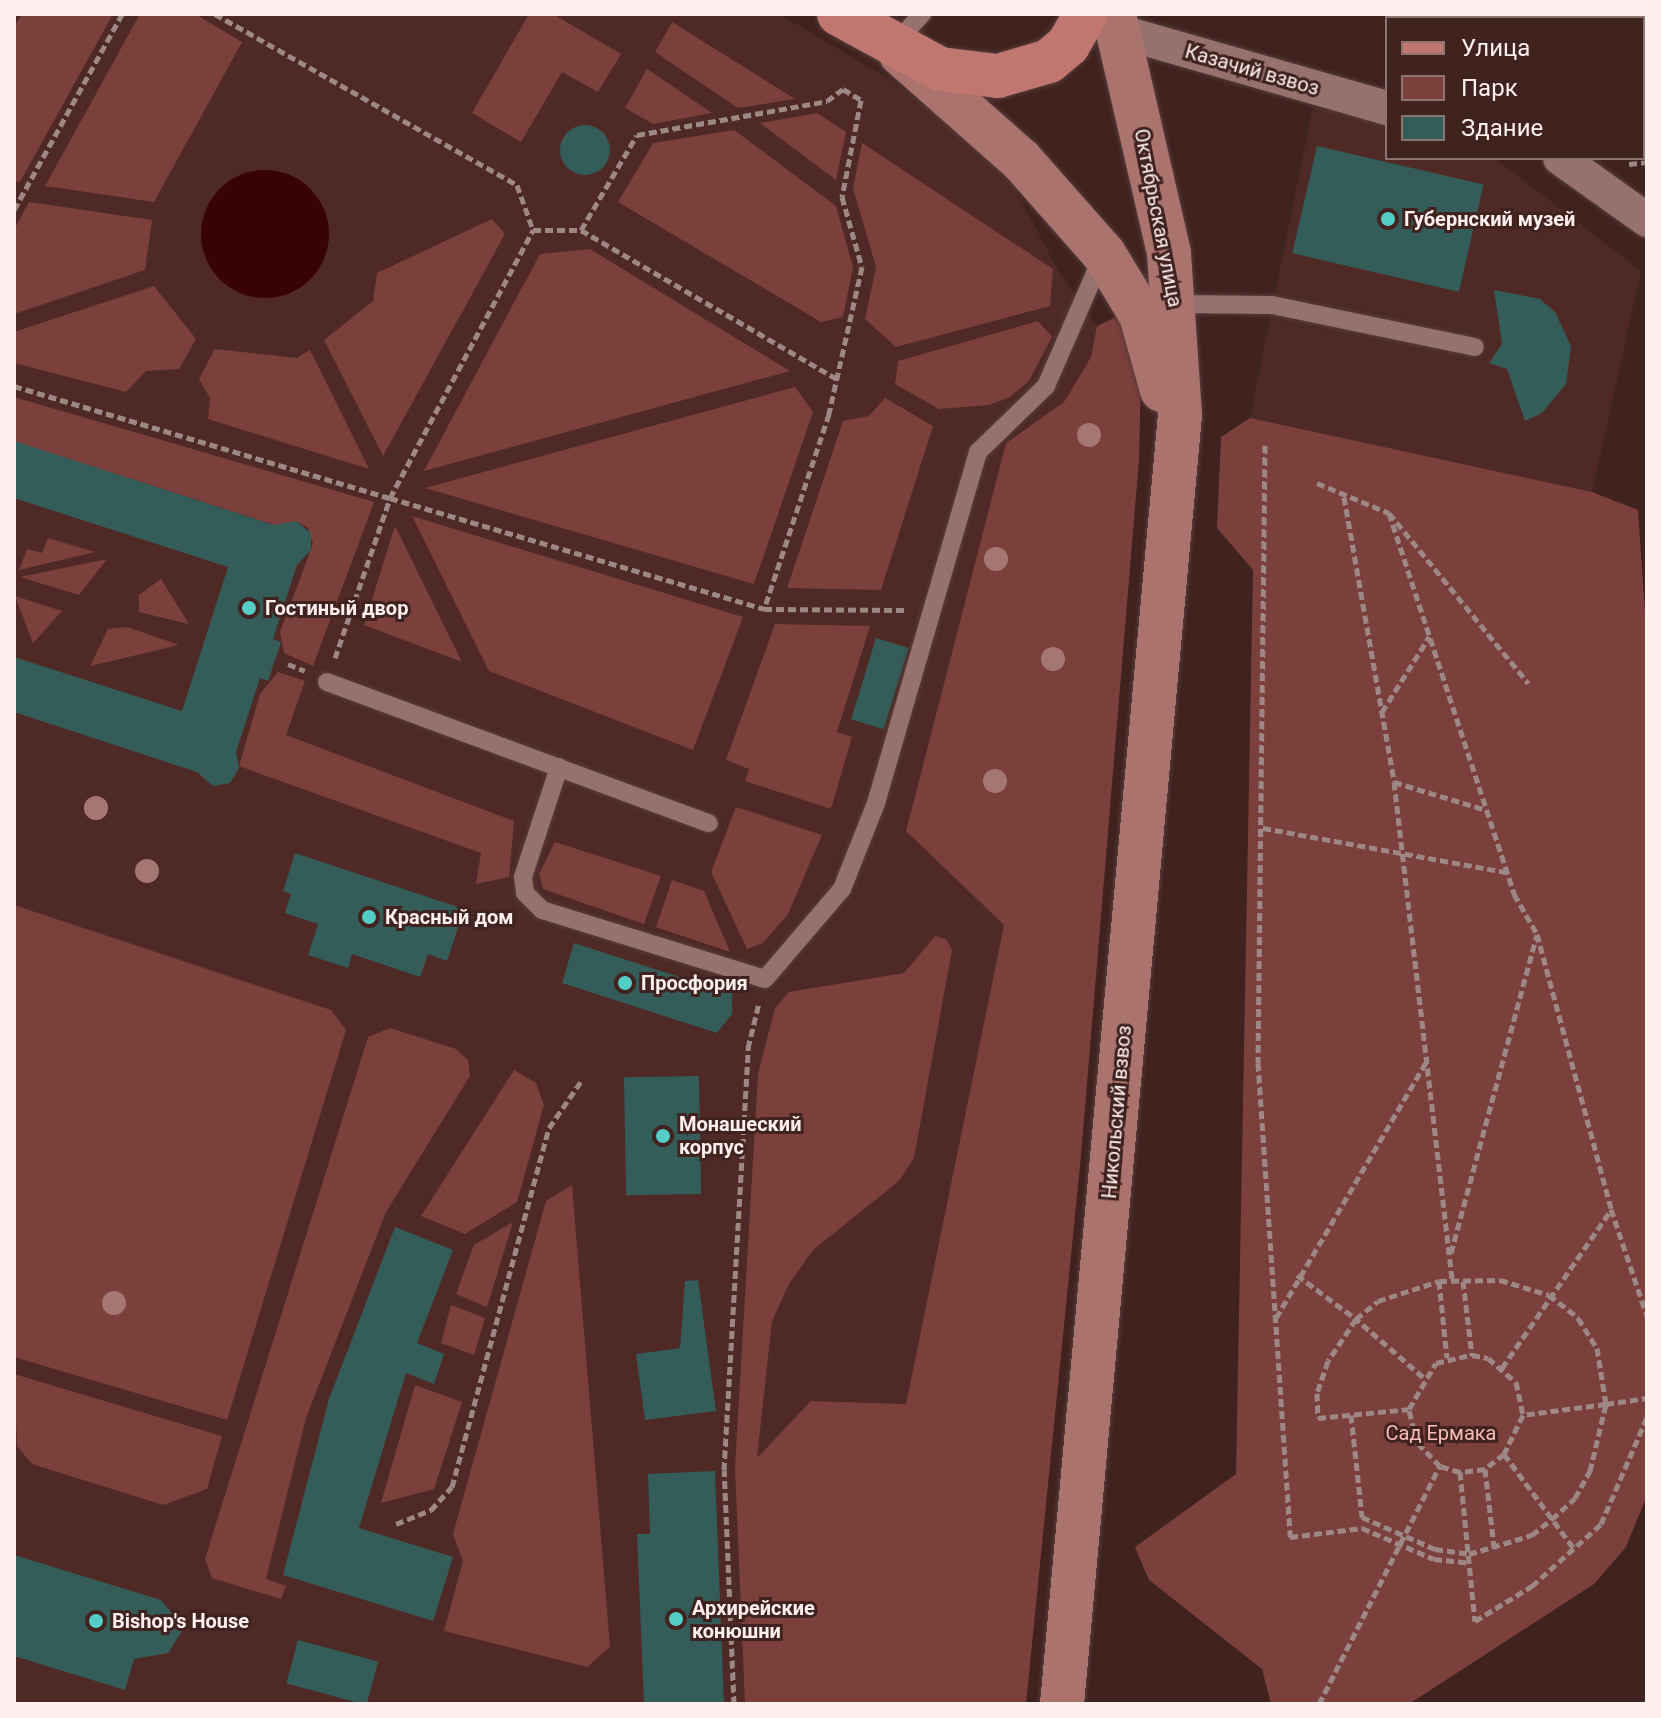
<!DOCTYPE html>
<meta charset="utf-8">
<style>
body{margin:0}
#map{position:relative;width:1661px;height:1718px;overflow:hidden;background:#40221f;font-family:Roboto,sans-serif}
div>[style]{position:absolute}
.built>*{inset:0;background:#4e2925}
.green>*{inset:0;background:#7b403b}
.water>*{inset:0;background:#390304}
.round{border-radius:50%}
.building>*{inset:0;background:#345d5a;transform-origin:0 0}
.path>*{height:5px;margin-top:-2.5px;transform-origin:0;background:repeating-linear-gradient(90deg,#9e8886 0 8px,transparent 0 12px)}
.roads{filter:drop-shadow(0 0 2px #553d3b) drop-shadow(0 0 2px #553d3b)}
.lane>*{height:18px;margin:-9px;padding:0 9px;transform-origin:9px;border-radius:9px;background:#96716d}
.street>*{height:34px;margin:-17px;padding:0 17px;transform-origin:17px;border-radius:17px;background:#96716d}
.secondary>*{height:44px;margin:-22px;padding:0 22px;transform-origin:22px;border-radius:22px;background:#ab736e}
.primary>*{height:44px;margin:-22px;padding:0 22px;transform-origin:22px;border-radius:22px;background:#c1766f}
.trees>*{width:24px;height:24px;margin:-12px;border-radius:50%;background:#a57772}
.dots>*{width:22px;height:22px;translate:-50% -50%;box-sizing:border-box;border:4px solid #40221f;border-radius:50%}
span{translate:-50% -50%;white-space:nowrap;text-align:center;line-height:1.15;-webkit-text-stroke:6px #40221f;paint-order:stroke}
.street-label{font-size:20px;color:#fdf0ef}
.poi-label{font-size:20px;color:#fdf0ef;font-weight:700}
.left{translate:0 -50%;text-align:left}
.park-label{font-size:20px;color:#f7bdb6}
.frame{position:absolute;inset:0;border:16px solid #fdf0ef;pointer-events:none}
.legend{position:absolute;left:1385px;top:16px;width:260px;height:144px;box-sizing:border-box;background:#40221f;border:2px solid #8c7472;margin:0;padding:10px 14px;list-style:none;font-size:24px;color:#fdf0ef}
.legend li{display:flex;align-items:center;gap:16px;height:40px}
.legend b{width:40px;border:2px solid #8c7472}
</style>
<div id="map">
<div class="built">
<i style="clip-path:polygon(14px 14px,779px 14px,899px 85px,963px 136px,1014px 187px,1060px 274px,1097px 326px,1091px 357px,1064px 402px,1006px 444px,906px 830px,1004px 925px,906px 1404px,811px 1401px,761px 1704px,14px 1704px)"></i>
<i style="clip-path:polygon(1313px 106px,1387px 125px,1387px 158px,1494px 158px,1641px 271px,1592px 492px,1250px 418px)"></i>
</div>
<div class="green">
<i style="clip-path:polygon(22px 14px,113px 14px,20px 182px,14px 181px,14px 27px)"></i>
<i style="clip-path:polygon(140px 14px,195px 14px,242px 42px,154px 202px,45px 186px)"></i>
<i style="clip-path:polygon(529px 14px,553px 14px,621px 54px,598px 92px,562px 72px,521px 142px,472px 113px)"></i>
<i style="clip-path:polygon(672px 22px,795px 99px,738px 108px,655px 52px)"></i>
<i style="clip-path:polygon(647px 69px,712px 113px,653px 124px,625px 108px)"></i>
<i style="clip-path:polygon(817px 113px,846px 132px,836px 180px,760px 123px)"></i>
<i style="clip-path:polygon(734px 130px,836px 206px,853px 267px,843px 317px,821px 322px,618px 202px,653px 143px)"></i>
<i style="clip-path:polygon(862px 143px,1053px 269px,1050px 306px,896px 347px,865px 319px,876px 267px,853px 188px)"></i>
<i style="clip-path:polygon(29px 202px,152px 220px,145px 270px,14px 314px,14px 230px)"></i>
<i style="clip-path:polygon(492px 219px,505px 234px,383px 456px,324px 340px,373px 301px,377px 273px)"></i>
<i style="clip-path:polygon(590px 249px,790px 371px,424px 471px,540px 254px)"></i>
<i style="clip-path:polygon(154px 286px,196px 339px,179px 369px,146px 371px,126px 392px,14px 363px,14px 332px)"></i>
<i style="clip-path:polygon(1118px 316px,1141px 375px,1139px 460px,1081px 1156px,1026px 1704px,745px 1704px,735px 1467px,758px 1074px,775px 1008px,789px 992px,904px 973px,935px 936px,946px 939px,952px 950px,914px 1158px,899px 1181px,813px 1250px,789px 1284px,772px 1321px,757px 1458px,811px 1401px,906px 1404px,1004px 925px,906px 831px,1006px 443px,1064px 402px,1091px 357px,1097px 326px)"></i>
<i style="clip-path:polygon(1038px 321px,1052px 337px,1029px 381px,1010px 397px,989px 405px,939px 409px,895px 384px,898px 361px)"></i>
<i style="clip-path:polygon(215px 349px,297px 358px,310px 350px,369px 469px,208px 419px,210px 398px,199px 379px)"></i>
<i style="clip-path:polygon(795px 387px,813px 412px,754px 584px,425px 488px)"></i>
<i style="clip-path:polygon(14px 397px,374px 502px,313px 666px,284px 653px,280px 632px,313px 544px,308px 528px,296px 521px,278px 526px,14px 441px)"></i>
<i style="clip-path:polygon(885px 398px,933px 426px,881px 590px,787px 588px,843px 421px,869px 416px)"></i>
<i style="clip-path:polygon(1250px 418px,1592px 492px,1638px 510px,1647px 641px,1647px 1495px,1626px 1547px,1594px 1584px,1409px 1704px,1271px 1704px,1262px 1669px,1149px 1580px,1135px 1547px,1236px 1474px,1253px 570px,1217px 528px,1221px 437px)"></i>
<i style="clip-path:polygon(412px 516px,743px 617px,693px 750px,489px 671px)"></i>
<i style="clip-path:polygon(395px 526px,462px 662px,364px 625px)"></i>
<i style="clip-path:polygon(48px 538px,95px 552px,19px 570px,27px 549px,42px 553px)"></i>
<i style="clip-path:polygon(107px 559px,79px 595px,20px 577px)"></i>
<i style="clip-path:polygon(161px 579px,189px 624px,139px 612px,139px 595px)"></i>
<i style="clip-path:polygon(15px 596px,62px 611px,33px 643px)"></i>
<i style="clip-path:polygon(775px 624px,870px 626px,837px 732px,852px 737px,831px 809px,745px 781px,749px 769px,726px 760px)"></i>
<i style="clip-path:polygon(127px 627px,179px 645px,90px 666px,108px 629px)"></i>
<i style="clip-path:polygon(278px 672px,305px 681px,286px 735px,514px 821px,509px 877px,476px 884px,481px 853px,239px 766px,260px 694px)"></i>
<i style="clip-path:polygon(736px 807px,822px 835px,788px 914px,763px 943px,747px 949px,711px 872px)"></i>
<i style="clip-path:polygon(555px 842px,661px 876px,644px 924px,543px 889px,539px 874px)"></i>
<i style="clip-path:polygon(672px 880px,704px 891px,730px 952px,656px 927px)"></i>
<i style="clip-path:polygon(14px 905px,331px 1010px,346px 1030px,227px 1420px,14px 1357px)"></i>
<i style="clip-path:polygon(390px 1028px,456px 1049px,468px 1060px,470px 1076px,386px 1212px,306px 1418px,266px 1579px,286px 1586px,281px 1599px,212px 1578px,205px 1559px,368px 1037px)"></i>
<i style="clip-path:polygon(514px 1070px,536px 1083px,544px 1105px,517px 1202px,465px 1234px,421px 1216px)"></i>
<i style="clip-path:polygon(572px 1185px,610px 1647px,587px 1667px,444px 1631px,463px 1561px,453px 1534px,546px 1201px)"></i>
<i style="clip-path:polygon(513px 1222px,487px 1307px,456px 1294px,474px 1245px)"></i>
<i style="clip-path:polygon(451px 1305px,485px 1318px,474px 1355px,441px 1343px)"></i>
<i style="clip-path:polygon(14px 1374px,222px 1436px,207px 1489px,163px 1505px,32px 1464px,17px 1446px)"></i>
<i style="clip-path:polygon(415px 1385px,462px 1402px,434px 1489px,381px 1503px)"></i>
</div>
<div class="water">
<i class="round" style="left:201px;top:170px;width:128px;height:128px"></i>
</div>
<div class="building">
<i class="round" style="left:560px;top:125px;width:50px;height:50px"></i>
<i style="left:1317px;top:146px;width:171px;height:110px;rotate:13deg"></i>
<i style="clip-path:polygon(1494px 290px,1540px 299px,1555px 312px,1571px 346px,1566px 384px,1542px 413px,1525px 421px,1507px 369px,1489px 363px,1502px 344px)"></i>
<i style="clip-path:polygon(14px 441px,274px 525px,296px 521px,311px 533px,311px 550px,297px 565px,273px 639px,281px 642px,268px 681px,260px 678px,236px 752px,239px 768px,230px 783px,213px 786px,197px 772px,14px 712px,14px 657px,182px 711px,228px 567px,14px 498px)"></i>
<i style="left:876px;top:638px;width:34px;height:85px;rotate:17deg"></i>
<i style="clip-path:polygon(295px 853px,464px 909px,447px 961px,428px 954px,420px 977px,352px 954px,348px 968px,308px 955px,318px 924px,285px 913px,291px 894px,283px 891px)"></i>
<i style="clip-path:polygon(574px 943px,689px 980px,717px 978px,732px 993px,732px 1014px,717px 1033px,562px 983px)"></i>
<i style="left:699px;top:1076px;width:118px;height:75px;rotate:89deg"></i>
<i style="clip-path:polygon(395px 1227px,453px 1250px,417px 1343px,444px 1354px,434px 1384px,406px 1373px,359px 1528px,453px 1557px,433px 1621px,283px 1575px,329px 1399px)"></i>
<i style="clip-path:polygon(698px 1280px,716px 1411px,645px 1420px,636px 1354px,680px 1348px,685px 1281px)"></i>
<i style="clip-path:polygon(715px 1471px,724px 1704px,644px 1704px,637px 1534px,650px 1534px,648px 1474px)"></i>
<i style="clip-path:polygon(14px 1555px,161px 1600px,184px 1628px,168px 1653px,134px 1659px,125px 1690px,14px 1656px)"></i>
<i style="left:298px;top:1640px;width:83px;height:45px;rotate:15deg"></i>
</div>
<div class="path">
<i style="left:215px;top:14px;width:347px;rotate:29.5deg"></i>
<i style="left:517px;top:185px;width:48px;rotate:70.4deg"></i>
<i style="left:1629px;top:164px;width:18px;rotate:-6deg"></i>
<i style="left:14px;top:210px;width:224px;rotate:-61.1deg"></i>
<i style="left:581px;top:230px;width:296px;rotate:30.2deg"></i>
<i style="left:14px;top:386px;width:392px;rotate:16.6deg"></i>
<i style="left:390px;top:498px;width:304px;rotate:-61.9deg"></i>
<i style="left:533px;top:230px;width:48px"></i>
<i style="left:581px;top:230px;width:110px;rotate:-59.5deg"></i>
<i style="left:637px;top:135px;width:193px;rotate:-10.1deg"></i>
<i style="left:827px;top:101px;width:20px;rotate:-37deg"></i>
<i style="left:843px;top:89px;width:21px;rotate:31deg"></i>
<i style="left:861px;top:100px;width:99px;rotate:101.1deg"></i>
<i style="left:842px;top:197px;width:73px;rotate:74.1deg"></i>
<i style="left:862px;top:267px;width:151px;rotate:102.7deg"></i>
<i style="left:829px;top:414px;width:206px;rotate:108.4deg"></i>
<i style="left:1265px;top:445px;width:618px;rotate:90.65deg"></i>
<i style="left:1258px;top:1063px;width:475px;rotate:86.1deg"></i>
<i style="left:1290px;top:1537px;width:73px;rotate:-7.1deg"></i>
<i style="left:1362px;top:1528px;width:78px;rotate:23.3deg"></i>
<i style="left:1434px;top:1559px;width:36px;rotate:6deg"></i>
<i style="left:1317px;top:483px;width:78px;rotate:22.6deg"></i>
<i style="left:1389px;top:513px;width:220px;rotate:50.7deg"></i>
<i style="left:1344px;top:497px;width:289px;rotate:80deg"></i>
<i style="left:1394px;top:782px;width:500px;rotate:83.34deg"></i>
<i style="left:1389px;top:513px;width:401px;rotate:71.8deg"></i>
<i style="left:1514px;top:894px;width:46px;rotate:60.1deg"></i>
<i style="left:1537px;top:934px;width:285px;rotate:74.9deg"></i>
<i style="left:1611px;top:1209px;width:113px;rotate:71.4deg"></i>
<i style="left:335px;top:658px;width:169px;rotate:-71deg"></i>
<i style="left:390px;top:498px;width:390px;rotate:16.5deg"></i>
<i style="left:764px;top:609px;width:143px;rotate:0.4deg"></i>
<i style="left:288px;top:664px;width:18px;rotate:22deg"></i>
<i style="left:1382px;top:712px;width:89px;rotate:-57.9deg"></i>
<i style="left:1394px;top:782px;width:96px;rotate:16.9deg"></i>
<i style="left:1263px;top:828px;width:247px;rotate:10.3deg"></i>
<i style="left:1451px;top:1253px;width:329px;rotate:-74.9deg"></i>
<i style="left:1297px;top:1275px;width:74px;rotate:36.7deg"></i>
<i style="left:1356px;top:1319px;width:50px;rotate:123.7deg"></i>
<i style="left:1328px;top:1361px;width:34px;rotate:109deg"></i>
<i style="left:1317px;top:1393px;width:25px;rotate:88deg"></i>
<i style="left:1318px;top:1418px;width:91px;rotate:-5.6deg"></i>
<i style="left:1439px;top:1281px;width:77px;rotate:84.1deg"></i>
<i style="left:1463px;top:1281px;width:75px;rotate:83.1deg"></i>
<i style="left:1276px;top:1318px;width:298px;rotate:-59.6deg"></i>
<i style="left:1502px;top:1368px;width:192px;rotate:-55.4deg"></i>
<i style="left:1423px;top:1377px;width:89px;rotate:-139.1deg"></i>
<i style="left:1356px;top:1319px;width:28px;rotate:-39deg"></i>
<i style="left:1378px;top:1301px;width:64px;rotate:-18.2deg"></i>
<i style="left:1439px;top:1281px;width:61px;rotate:-0.9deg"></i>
<i style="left:1500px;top:1280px;width:51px;rotate:17deg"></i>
<i style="left:1549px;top:1295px;width:37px;rotate:38deg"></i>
<i style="left:1578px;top:1318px;width:36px;rotate:58deg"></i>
<i style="left:1597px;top:1348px;width:57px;rotate:80.9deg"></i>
<i style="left:1606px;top:1404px;width:84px;rotate:172.5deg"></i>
<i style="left:1523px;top:1415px;width:43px;rotate:116deg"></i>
<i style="left:1504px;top:1454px;width:24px;rotate:142deg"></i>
<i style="left:1485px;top:1469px;width:25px;rotate:173deg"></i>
<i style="left:1460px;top:1472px;width:21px;rotate:-163deg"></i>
<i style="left:1440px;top:1466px;width:33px;rotate:-134deg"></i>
<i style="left:1417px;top:1442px;width:34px;rotate:-104deg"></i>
<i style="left:1409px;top:1409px;width:53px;rotate:-59.6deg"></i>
<i style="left:1436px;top:1363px;width:37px;rotate:-13deg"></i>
<i style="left:1472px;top:1355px;width:16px;rotate:11deg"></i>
<i style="left:1488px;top:1358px;width:37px;rotate:41deg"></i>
<i style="left:1516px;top:1382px;width:34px;rotate:78deg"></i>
<i style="left:1351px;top:1415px;width:103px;rotate:83.8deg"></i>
<i style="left:1362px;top:1517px;width:80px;rotate:23.7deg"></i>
<i style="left:1435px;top:1549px;width:34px;rotate:8deg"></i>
<i style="left:1469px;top:1554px;width:66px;rotate:-16.8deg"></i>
<i style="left:1532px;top:1535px;width:26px;rotate:-39deg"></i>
<i style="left:1552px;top:1519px;width:31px;rotate:-42deg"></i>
<i style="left:1575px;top:1498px;width:31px;rotate:-61deg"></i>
<i style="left:1590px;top:1471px;width:69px;rotate:-76.6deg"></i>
<i style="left:1606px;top:1404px;width:41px;rotate:-8.3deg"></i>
<i style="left:1504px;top:1454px;width:119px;rotate:53.5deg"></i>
<i style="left:1485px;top:1469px;width:79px;rotate:83.4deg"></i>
<i style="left:1460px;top:1472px;width:150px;rotate:84.3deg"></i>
<i style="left:1475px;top:1621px;width:67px;rotate:-31.6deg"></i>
<i style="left:1532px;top:1586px;width:93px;rotate:-41.9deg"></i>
<i style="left:1601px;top:1524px;width:116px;rotate:-66.7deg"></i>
<i style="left:396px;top:1524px;width:38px;rotate:-22deg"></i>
<i style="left:431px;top:1510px;width:31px;rotate:-48deg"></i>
<i style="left:452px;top:1487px;width:372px;rotate:-74.9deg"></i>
<i style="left:549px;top:1128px;width:58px;rotate:-55.5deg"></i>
<i style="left:734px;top:1704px;width:234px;rotate:-92.4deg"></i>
<i style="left:724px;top:1470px;width:423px;rotate:-86.7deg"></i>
<i style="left:748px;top:1048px;width:46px;rotate:-76.3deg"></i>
<i style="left:1319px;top:1704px;width:267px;rotate:-63.1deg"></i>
</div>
<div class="roads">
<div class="lane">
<i style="left:894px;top:45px;width:42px;rotate:-47.9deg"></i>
<i style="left:1177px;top:304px;width:95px;rotate:0.6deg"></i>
<i style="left:1272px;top:305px;width:207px;rotate:11.7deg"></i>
<i style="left:327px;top:682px;width:407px;rotate:20.3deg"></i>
<i style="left:559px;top:767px;width:116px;rotate:108.1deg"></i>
<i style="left:523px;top:877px;width:16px;rotate:83deg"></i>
<i style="left:525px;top:893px;width:24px;rotate:45deg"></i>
<i style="left:542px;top:910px;width:233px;rotate:17.2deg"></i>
<i style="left:765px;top:979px;width:118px;rotate:-49.5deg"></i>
<i style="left:842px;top:889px;width:92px;rotate:-68.4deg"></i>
<i style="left:876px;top:803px;width:366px;rotate:-73.8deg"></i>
<i style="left:978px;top:452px;width:95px;rotate:-44.1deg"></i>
<i style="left:1046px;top:386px;width:143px;rotate:-66.5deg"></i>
</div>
<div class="street">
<i style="left:1118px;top:31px;width:280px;rotate:16deg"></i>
<i style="left:1560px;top:158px;width:107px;rotate:35.5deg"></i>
</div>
<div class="secondary">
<i style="left:901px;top:54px;width:160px;rotate:41.5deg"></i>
<i style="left:1021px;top:160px;width:125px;rotate:48.6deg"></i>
<i style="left:1104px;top:254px;width:71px;rotate:58.8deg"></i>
<i style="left:1141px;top:315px;width:78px;rotate:74.4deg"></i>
<i style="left:1062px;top:1704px;width:1294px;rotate:-84.77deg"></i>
<i style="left:1180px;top:415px;width:162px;rotate:-93.9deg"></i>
<i style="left:1169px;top:253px;width:245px;rotate:-103deg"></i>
</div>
<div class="primary">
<i style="left:839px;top:14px;width:115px;rotate:28.6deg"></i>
<i style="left:940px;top:69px;width:58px;rotate:6.9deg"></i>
<i style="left:998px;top:76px;width:53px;rotate:-16.4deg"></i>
<i style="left:1049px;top:61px;width:25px;rotate:-40deg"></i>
<i style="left:1068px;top:45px;width:36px;rotate:-60deg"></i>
</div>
</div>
<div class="trees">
<i style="left:1089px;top:435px"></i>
<i style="left:996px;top:559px"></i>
<i style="left:1053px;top:659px"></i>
<i style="left:995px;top:781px"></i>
<i style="left:96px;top:808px"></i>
<i style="left:147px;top:871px"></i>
<i style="left:114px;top:1303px"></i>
</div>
<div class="dots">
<i style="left:1388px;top:219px;background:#54cdc6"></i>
<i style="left:249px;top:608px;background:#54cdc6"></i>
<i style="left:369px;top:917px;background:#54cdc6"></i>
<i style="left:625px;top:983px;background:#54cdc6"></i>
<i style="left:663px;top:1136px;background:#54cdc6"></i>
<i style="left:676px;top:1619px;background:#54cdc6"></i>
<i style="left:96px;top:1621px;background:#54cdc6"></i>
</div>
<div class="street-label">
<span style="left:1252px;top:70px;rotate:16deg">Казачий взвоз</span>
<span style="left:1158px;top:218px;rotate:79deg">Октябрьская улица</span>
<span style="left:1117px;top:1112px;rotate:-85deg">Никольский взвоз</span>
</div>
<div class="poi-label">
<span class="left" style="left:1404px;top:219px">Губернский музей</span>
<span class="left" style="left:265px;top:608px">Гостиный двор</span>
<span class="left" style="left:385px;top:917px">Красный дом</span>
<span class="left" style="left:641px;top:983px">Просфория</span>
<span class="left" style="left:679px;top:1136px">Монашеский<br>корпус</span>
<span class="left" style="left:692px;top:1620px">Архирейские<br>конюшни</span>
<span class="left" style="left:112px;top:1621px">Bishop's House</span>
</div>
<div class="park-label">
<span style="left:1441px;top:1433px">Сад Ермака</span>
</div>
<div class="frame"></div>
<ul class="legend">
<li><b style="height:10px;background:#c1766f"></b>Улица</li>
<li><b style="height:22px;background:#7b403b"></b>Парк</li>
<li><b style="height:22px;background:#345d5a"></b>Здание</li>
</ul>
</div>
